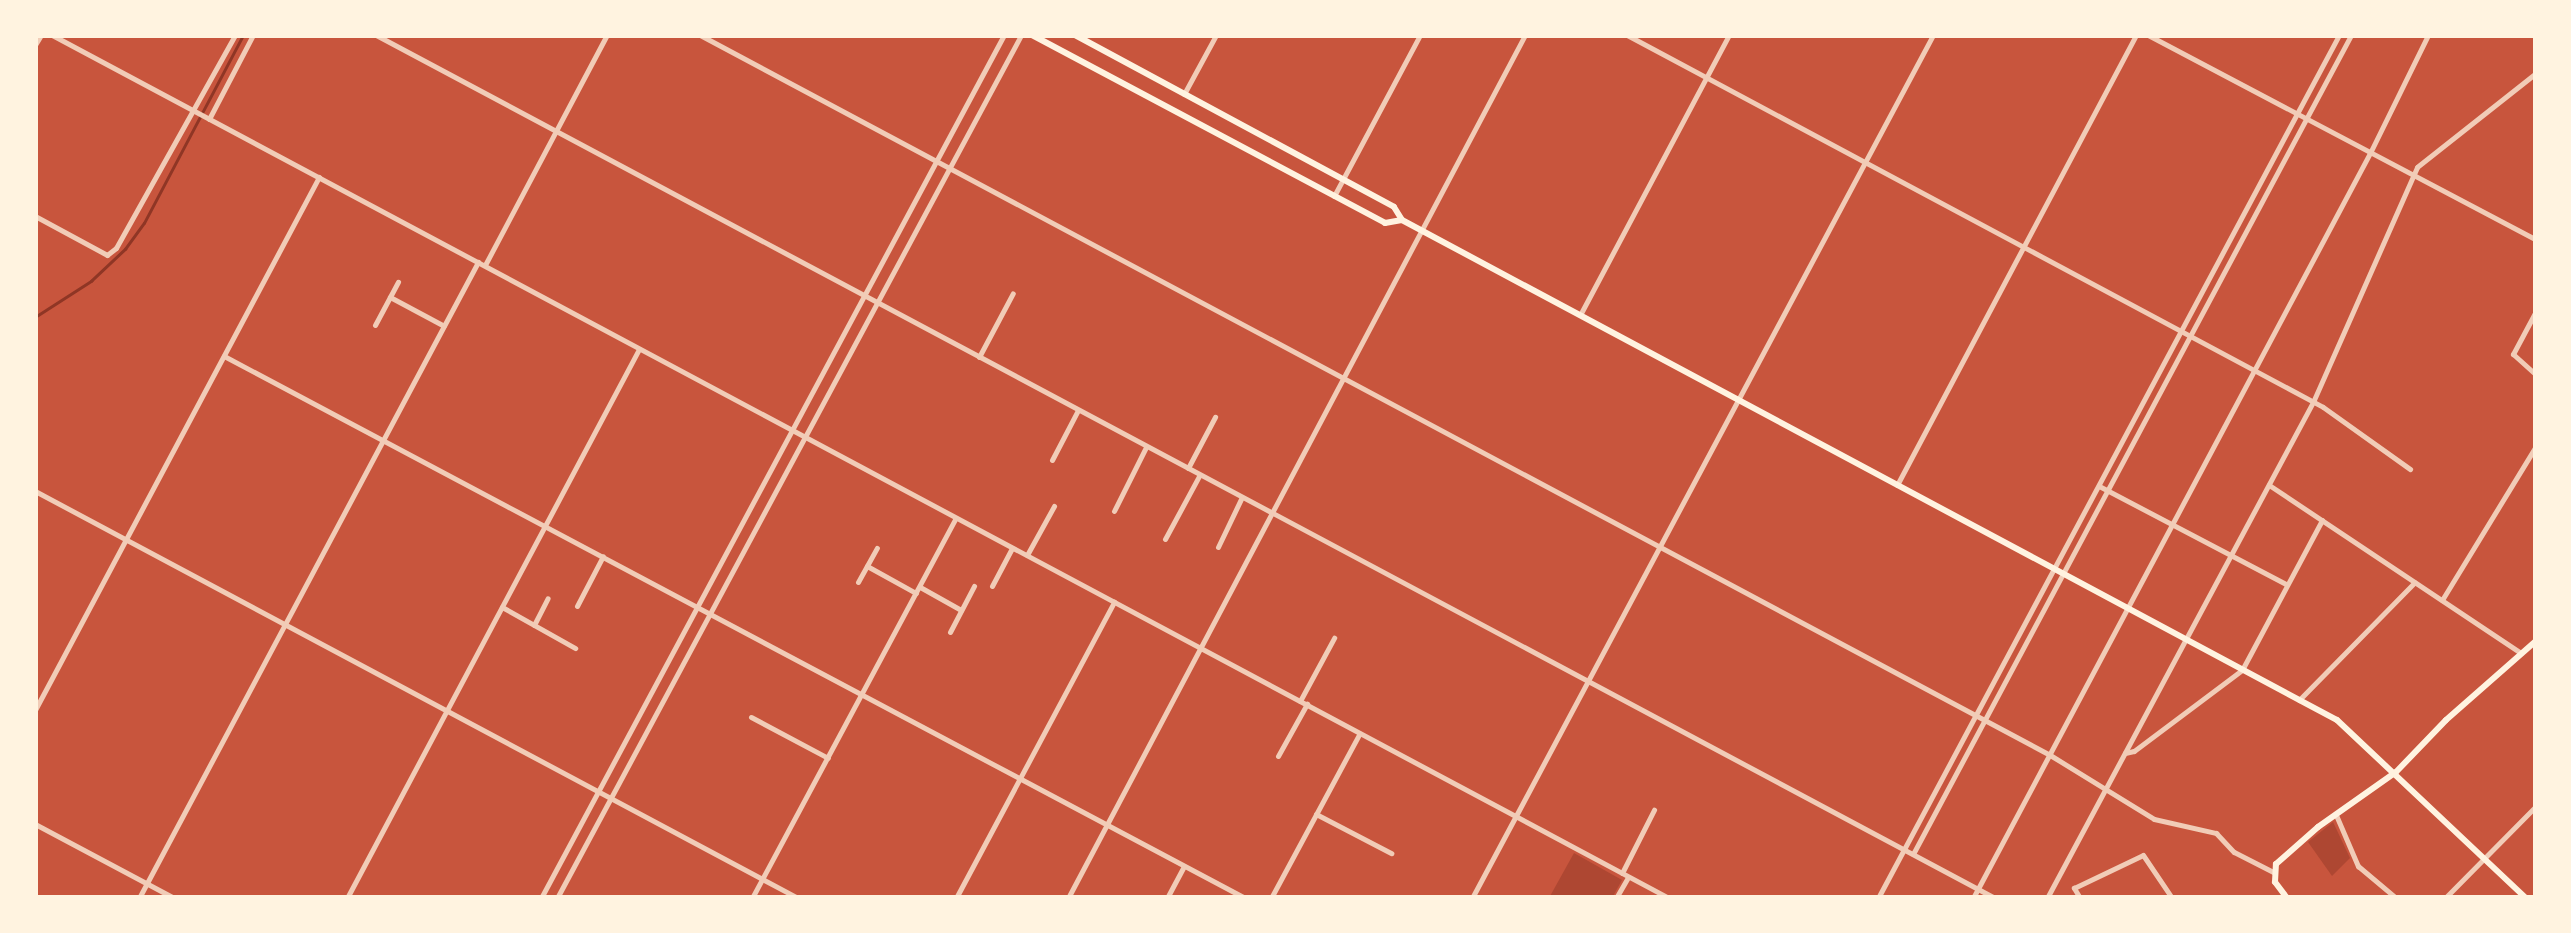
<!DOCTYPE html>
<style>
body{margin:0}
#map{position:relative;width:2571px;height:933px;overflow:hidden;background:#c8553d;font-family:"Fira Sans Condensed",sans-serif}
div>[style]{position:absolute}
.green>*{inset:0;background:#ae4732}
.stream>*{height:2.5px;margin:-1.25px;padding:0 1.25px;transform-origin:1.25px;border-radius:1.25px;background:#8f3625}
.minor>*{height:5px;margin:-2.5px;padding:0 2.5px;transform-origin:2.5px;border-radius:2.5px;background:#f1ccb7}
.tertiary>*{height:5px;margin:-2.5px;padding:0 2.5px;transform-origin:2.5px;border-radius:2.5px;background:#f1ccb7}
.secondary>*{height:6px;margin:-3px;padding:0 3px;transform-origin:3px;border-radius:3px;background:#fff3e0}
span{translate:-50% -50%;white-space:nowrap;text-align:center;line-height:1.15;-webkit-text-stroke:10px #fff3e0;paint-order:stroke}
.frame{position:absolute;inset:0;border:38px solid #fff3e0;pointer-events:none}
</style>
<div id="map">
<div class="green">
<i style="clip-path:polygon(2333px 822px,2350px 858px,2332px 876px,2308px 842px)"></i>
<i style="clip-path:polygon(1574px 853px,1622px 880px,1612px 898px,1549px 898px)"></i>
</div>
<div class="stream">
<i style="left:35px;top:317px;width:67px;rotate:-32.7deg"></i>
<i style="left:91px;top:281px;width:47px;rotate:-43.3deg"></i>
<i style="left:125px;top:249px;width:32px;rotate:-54deg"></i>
<i style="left:144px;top:223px;width:212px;rotate:-62.2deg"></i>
</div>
<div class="minor">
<i style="left:52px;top:35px;width:1833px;rotate:28.09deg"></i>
<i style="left:376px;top:35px;width:1835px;rotate:28.06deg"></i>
<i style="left:700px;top:35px;width:1530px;rotate:28.07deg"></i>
<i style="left:2050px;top:755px;width:122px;rotate:31.6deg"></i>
<i style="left:2154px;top:819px;width:64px;rotate:12.7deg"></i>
<i style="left:2216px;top:833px;width:26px;rotate:47deg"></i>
<i style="left:2234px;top:852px;width:44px;rotate:27.1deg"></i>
<i style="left:1627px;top:35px;width:789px;rotate:28.12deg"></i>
<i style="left:2323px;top:407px;width:107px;rotate:35.5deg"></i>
<i style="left:35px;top:45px;width:12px;rotate:-59deg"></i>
<i style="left:1184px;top:94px;width:67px;rotate:-61.5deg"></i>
<i style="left:209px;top:119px;width:95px;rotate:-62.4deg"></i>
<i style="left:1334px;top:196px;width:183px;rotate:-61.9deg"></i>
<i style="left:35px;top:216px;width:82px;rotate:28.4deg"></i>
<i style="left:107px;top:255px;width:11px;rotate:-38deg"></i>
<i style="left:116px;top:248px;width:244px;rotate:-60.8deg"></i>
<i style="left:485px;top:265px;width:260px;rotate:-62.1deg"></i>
<i style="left:390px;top:297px;width:61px;rotate:28.2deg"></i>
<i style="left:2536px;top:311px;width:49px;rotate:118.1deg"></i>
<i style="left:2513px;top:354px;width:31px;rotate:42deg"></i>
<i style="left:1580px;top:315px;width:317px;rotate:-62deg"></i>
<i style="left:375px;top:325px;width:49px;rotate:-61.9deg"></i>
<i style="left:224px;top:356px;width:1156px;rotate:27.96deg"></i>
<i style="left:979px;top:357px;width:72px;rotate:-62deg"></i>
<i style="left:1052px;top:460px;width:56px;rotate:-62.5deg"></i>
<i style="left:1188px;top:468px;width:58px;rotate:-62.1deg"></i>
<i style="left:1897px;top:485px;width:510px;rotate:-62.03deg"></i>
<i style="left:2269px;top:485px;width:303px;rotate:33.7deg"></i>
<i style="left:2099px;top:486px;width:211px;rotate:27.7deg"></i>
<i style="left:35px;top:491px;width:865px;rotate:28.08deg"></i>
<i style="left:1114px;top:511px;width:72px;rotate:-63.4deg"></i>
<i style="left:1165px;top:539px;width:72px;rotate:-61.6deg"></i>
<i style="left:1218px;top:547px;width:55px;rotate:-64.4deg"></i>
<i style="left:1027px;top:555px;width:56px;rotate:-61.1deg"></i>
<i style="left:867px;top:566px;width:56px;rotate:28.9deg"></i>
<i style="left:858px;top:582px;width:39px;rotate:-61deg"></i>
<i style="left:992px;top:586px;width:43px;rotate:-62.2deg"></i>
<i style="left:920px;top:587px;width:47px;rotate:29.3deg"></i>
<i style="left:2442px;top:600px;width:180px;rotate:-58.6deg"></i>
<i style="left:577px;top:606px;width:56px;rotate:-62.5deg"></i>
<i style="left:502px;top:607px;width:84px;rotate:29.3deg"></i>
<i style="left:534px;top:625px;width:30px;rotate:-63deg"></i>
<i style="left:950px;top:632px;width:52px;rotate:-62.4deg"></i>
<i style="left:2299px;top:700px;width:165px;rotate:-45.5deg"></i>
<i style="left:1300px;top:701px;width:72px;rotate:-61.6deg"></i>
<i style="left:35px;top:710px;width:604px;rotate:-61.95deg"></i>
<i style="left:751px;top:717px;width:87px;rotate:28deg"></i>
<i style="left:2125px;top:753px;width:9px;rotate:-13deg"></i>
<i style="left:2134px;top:751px;width:135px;rotate:-36.9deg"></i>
<i style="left:2242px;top:670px;width:170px;rotate:-61.9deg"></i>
<i style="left:1278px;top:756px;width:60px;rotate:-60.9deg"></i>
<i style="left:1316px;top:814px;width:85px;rotate:27.5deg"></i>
<i style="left:2336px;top:815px;width:56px;rotate:66.7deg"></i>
<i style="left:2358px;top:866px;width:50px;rotate:40.1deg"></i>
<i style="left:35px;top:824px;width:157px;rotate:28deg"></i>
<i style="left:1913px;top:854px;width:929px;rotate:-61.86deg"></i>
<i style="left:1622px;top:873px;width:71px;rotate:-63.1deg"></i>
<i style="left:139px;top:898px;width:721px;rotate:-61.94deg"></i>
<i style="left:347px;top:898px;width:622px;rotate:-61.99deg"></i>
<i style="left:752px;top:898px;width:431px;rotate:-61.8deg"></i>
<i style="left:956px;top:898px;width:336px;rotate:-61.9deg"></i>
<i style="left:1068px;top:898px;width:977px;rotate:-62.1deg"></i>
<i style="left:1167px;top:898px;width:36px;rotate:-62deg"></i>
<i style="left:1271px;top:898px;width:187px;rotate:-61.7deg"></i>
<i style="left:1472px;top:898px;width:978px;rotate:-61.89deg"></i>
<i style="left:1616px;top:898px;width:24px;rotate:-60deg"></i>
<i style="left:1878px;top:898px;width:978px;rotate:-61.89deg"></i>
<i style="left:1973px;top:898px;width:844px;rotate:-61.95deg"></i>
<i style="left:2370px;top:153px;width:131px;rotate:-63.8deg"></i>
<i style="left:2047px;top:898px;width:563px;rotate:-61.8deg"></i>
<i style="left:2313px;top:402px;width:257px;rotate:-66.1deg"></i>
<i style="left:2417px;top:167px;width:152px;rotate:-38.3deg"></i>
<i style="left:2080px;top:898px;width:12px;rotate:-121deg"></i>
<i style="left:2074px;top:888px;width:76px;rotate:-25.6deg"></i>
<i style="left:2143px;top:855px;width:52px;rotate:56deg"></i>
<i style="left:2445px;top:898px;width:129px;rotate:-45.3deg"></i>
</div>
<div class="tertiary">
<i style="left:2148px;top:35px;width:439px;rotate:27.8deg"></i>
<i style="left:541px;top:898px;width:979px;rotate:-61.79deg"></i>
<i style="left:557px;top:898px;width:980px;rotate:-61.73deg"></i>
</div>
<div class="secondary">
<i style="left:1032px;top:35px;width:400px;rotate:28deg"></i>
<i style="left:1385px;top:223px;width:17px;rotate:-10deg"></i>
<i style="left:1075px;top:35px;width:362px;rotate:28.3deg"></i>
<i style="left:1394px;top:207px;width:15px;rotate:58deg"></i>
<i style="left:1402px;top:220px;width:1060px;rotate:28.14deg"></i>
<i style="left:2337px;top:720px;width:260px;rotate:43.3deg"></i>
<i style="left:2287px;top:898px;width:20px;rotate:-127deg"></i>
<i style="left:2275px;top:882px;width:18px;rotate:-87deg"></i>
<i style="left:2276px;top:864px;width:56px;rotate:-41.4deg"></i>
<i style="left:2318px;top:827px;width:95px;rotate:-35.2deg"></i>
<i style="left:2396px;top:772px;width:72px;rotate:-46.1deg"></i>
<i style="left:2446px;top:720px;width:120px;rotate:-41.3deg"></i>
</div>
<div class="frame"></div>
</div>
